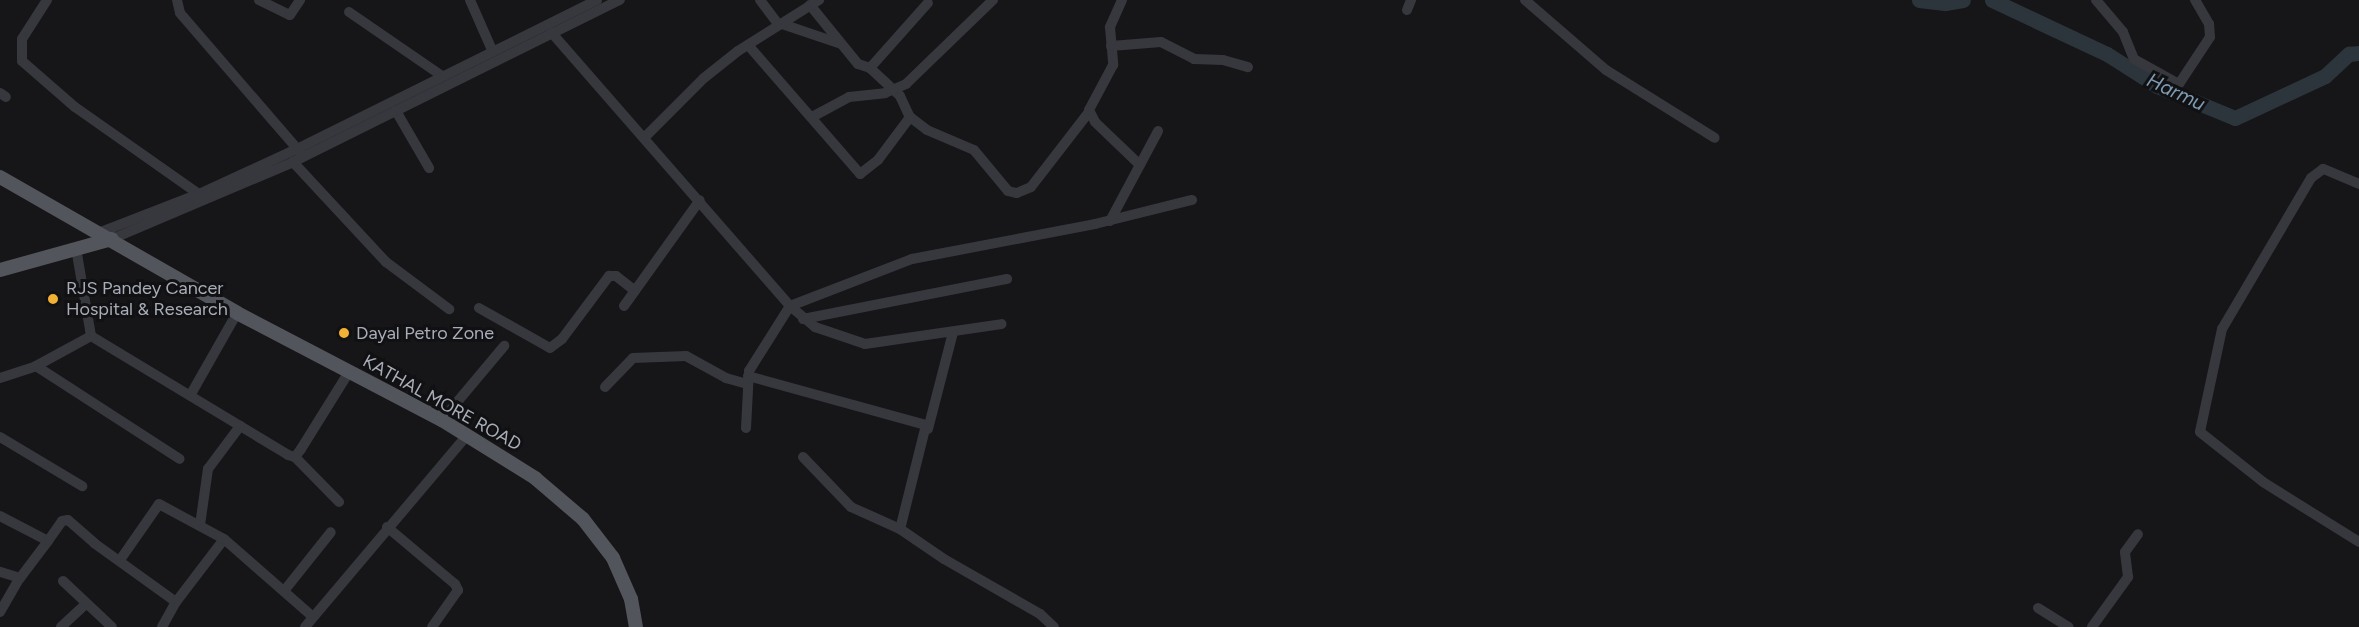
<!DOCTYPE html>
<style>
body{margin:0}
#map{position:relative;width:2359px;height:627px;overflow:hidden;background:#161618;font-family:Figtree,sans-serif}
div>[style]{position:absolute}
.river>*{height:15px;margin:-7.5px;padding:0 7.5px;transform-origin:7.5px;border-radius:7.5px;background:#2c353c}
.minor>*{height:10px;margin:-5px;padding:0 5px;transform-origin:5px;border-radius:5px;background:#37383d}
.major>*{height:14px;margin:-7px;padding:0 7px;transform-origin:7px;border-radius:7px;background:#53555c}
.dots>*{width:16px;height:16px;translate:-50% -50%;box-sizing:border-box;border:3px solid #111113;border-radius:50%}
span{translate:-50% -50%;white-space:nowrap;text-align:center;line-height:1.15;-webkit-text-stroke:6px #111113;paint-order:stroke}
.poi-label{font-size:18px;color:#a8adb8}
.left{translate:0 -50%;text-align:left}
.street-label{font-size:18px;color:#a8adb8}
.water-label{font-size:20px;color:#7f9bb3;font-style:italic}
</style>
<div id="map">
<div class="river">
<i style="left:1919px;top:0;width:26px;rotate:7deg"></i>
<i style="left:1945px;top:3px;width:18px;rotate:-9deg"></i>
<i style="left:1992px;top:0;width:127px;rotate:25.2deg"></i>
<i style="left:2107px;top:54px;width:59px;rotate:32.6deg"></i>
<i style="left:2157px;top:86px;width:84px;rotate:22.3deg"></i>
<i style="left:2235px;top:118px;width:99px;rotate:-25deg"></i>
<i style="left:2325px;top:76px;width:33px;rotate:-43deg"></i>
<i style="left:2349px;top:54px;width:10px;rotate:-6deg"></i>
</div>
<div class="minor">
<i style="left:47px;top:0;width:46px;rotate:122.7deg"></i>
<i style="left:22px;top:39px;width:22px;rotate:90deg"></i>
<i style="left:22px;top:61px;width:70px;rotate:41deg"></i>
<i style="left:75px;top:107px;width:151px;rotate:35.1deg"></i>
<i style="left:177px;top:0;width:13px;rotate:77deg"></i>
<i style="left:180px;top:13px;width:184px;rotate:49.2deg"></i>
<i style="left:259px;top:0;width:34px;rotate:26deg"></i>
<i style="left:290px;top:15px;width:18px;rotate:-56deg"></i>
<i style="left:470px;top:0;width:55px;rotate:66.3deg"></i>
<i style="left:760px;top:0;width:31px;rotate:53deg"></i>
<i style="left:1122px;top:0;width:30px;rotate:114deg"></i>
<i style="left:1110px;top:27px;width:38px;rotate:85deg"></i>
<i style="left:1113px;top:65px;width:51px;rotate:118.1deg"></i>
<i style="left:1089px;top:110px;width:13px;rotate:63deg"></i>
<i style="left:1095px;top:122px;width:62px;rotate:43.7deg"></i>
<i style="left:1525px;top:0;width:107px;rotate:40.8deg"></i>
<i style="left:1606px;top:70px;width:128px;rotate:32deg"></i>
<i style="left:2096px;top:0;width:42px;rotate:49.8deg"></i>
<i style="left:2123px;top:32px;width:29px;rotate:68deg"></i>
<i style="left:2134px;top:59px;width:51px;rotate:29.1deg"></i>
<i style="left:2179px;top:84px;width:56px;rotate:-56.6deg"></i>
<i style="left:2210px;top:37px;width:13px;rotate:-94deg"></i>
<i style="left:2209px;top:24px;width:28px;rotate:-120deg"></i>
<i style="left:810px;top:5px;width:76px;rotate:50.9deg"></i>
<i style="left:858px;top:64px;width:13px;rotate:18deg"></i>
<i style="left:870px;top:68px;width:87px;rotate:-48.3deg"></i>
<i style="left:1407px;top:10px;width:11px;rotate:-68deg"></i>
<i style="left:349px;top:12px;width:113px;rotate:34.5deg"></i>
<i style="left:782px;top:24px;width:62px;rotate:18.7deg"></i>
<i style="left:551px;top:32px;width:364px;rotate:48.9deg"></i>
<i style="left:790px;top:306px;width:33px;rotate:40deg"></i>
<i style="left:815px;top:327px;width:53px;rotate:18.8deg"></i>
<i style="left:865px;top:344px;width:138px;rotate:-8.3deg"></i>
<i style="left:748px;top:45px;width:171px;rotate:49deg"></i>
<i style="left:860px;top:174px;width:23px;rotate:-38deg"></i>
<i style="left:878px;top:160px;width:54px;rotate:-53.3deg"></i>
<i style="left:1111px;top:46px;width:50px;rotate:-4.6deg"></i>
<i style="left:1161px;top:42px;width:37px;rotate:27deg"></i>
<i style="left:1194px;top:59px;width:29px;rotate:2deg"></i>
<i style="left:1223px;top:60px;width:26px;rotate:16deg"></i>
<i style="left:870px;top:68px;width:41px;rotate:43deg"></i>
<i style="left:900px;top:96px;width:23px;rotate:65deg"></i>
<i style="left:910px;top:117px;width:21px;rotate:37deg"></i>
<i style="left:927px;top:130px;width:51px;rotate:23.1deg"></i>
<i style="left:974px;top:150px;width:53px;rotate:50.3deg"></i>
<i style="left:1008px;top:191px;width:9px;rotate:13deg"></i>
<i style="left:1017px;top:193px;width:15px;rotate:-23deg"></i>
<i style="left:1031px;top:187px;width:95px;rotate:-52.3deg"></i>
<i style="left:0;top:93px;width:7px;rotate:34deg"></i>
<i style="left:396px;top:111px;width:66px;rotate:59.9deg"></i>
<i style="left:812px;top:117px;width:42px;rotate:-28.4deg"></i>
<i style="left:849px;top:97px;width:36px;rotate:-6deg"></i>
<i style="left:885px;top:93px;width:23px;rotate:-23deg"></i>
<i style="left:906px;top:84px;width:121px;rotate:-44deg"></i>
<i style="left:645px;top:137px;width:83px;rotate:-45deg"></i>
<i style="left:704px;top:78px;width:43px;rotate:-38.5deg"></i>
<i style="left:738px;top:51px;width:96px;rotate:-32.2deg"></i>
<i style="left:293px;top:162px;width:137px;rotate:47.1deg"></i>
<i style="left:386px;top:262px;width:79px;rotate:36.7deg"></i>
<i style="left:2359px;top:184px;width:39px;rotate:-157deg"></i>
<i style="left:2323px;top:169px;width:15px;rotate:143deg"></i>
<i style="left:2311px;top:178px;width:175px;rotate:120.5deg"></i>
<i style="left:2222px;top:329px;width:105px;rotate:102.1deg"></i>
<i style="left:2200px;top:432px;width:80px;rotate:38.4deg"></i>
<i style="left:2263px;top:482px;width:113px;rotate:32deg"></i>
<i style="left:1110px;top:221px;width:102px;rotate:-61.9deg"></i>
<i style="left:101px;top:232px;width:105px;rotate:-21.2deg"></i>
<i style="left:199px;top:194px;width:108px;rotate:-24.7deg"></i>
<i style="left:297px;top:149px;width:335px;rotate:-26.4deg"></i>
<i style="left:112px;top:239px;width:197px;rotate:-23deg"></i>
<i style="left:293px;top:162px;width:365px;rotate:-26.4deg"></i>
<i style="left:76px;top:248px;width:89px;rotate:80.3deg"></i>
<i style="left:91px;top:336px;width:230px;rotate:31.1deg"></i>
<i style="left:288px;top:455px;width:7px;rotate:16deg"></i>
<i style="left:295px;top:457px;width:10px;rotate:-53deg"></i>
<i style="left:301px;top:449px;width:91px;rotate:-58.1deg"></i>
<i style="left:624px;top:306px;width:130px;rotate:-54.4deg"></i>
<i style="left:479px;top:308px;width:81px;rotate:29.4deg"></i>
<i style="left:550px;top:348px;width:15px;rotate:-37deg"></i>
<i style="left:562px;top:339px;width:79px;rotate:-53.3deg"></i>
<i style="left:609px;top:276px;width:7px"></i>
<i style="left:616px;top:276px;width:24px;rotate:38deg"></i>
<i style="left:803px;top:319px;width:208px;rotate:-11.1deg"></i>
<i style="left:36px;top:366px;width:171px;rotate:32.9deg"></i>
<i style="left:748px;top:376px;width:185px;rotate:15.4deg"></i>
<i style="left:926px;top:425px;width:107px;rotate:104deg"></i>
<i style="left:900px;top:529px;width:53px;rotate:34.3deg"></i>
<i style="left:944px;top:559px;width:111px;rotate:29.8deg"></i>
<i style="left:1040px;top:614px;width:19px;rotate:43deg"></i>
<i style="left:0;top:378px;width:38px;rotate:-18deg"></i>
<i style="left:36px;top:366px;width:63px;rotate:-28.6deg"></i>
<i style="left:605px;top:387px;width:40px;rotate:-46deg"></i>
<i style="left:633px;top:358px;width:53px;rotate:-2.2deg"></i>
<i style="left:686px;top:356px;width:46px;rotate:28.8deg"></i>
<i style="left:726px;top:378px;width:22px;rotate:16deg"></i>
<i style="left:191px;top:394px;width:93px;rotate:-60.4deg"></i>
<i style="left:442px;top:420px;width:97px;rotate:-50deg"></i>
<i style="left:746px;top:428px;width:57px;rotate:-87deg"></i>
<i style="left:749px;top:371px;width:77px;rotate:-57.8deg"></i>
<i style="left:790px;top:306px;width:131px;rotate:-21.1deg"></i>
<i style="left:912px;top:259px;width:186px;rotate:-10.8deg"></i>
<i style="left:1095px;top:224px;width:100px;rotate:-13.9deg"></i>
<i style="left:928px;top:429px;width:100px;rotate:-75.5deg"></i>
<i style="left:0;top:437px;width:96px;rotate:30.9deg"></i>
<i style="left:295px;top:457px;width:63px;rotate:45.6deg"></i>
<i style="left:803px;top:457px;width:69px;rotate:46.2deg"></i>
<i style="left:851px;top:507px;width:54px;rotate:24.2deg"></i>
<i style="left:0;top:516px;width:54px;rotate:27.5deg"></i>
<i style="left:48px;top:541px;width:46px;rotate:127.1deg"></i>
<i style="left:20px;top:578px;width:21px;rotate:-163deg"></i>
<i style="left:200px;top:525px;width:57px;rotate:-81.9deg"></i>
<i style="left:208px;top:469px;width:54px;rotate:-53.3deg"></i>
<i style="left:387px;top:527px;width:89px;rotate:40deg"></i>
<i style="left:455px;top:584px;width:7px;rotate:63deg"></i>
<i style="left:458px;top:590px;width:45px;rotate:125.1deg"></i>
<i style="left:48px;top:541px;width:24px;rotate:-55deg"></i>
<i style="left:62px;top:521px;width:6px;rotate:-9deg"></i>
<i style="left:68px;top:520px;width:35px;rotate:41deg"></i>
<i style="left:94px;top:543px;width:101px;rotate:35.7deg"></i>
<i style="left:176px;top:602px;width:79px;rotate:-52.7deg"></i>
<i style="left:224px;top:539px;width:118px;rotate:41.2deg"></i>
<i style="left:120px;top:560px;width:68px;rotate:-55.1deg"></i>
<i style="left:159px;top:504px;width:74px;rotate:28.3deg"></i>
<i style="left:63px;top:581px;width:67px;rotate:43.2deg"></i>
<i style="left:284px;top:591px;width:75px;rotate:-51.5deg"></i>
<i style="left:2038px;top:608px;width:36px;rotate:32deg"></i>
<i style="left:0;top:612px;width:39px;rotate:-60deg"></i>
<i style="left:61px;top:627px;width:34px;rotate:-43deg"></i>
<i style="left:162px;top:627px;width:29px;rotate:-61deg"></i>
<i style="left:305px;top:627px;width:251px;rotate:-49.8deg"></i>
<i style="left:2092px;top:627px;width:62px;rotate:-54.2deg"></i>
<i style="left:2128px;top:577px;width:25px;rotate:-97deg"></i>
<i style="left:2125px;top:552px;width:22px;rotate:-54deg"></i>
</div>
<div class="major">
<i style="left:0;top:177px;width:273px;rotate:29.8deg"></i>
<i style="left:237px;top:313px;width:231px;rotate:27.6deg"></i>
<i style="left:442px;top:420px;width:110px;rotate:31.9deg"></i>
<i style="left:535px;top:478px;width:63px;rotate:40.5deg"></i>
<i style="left:583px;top:519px;width:49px;rotate:52.4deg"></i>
<i style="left:613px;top:558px;width:45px;rotate:66.3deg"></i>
<i style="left:631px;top:599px;width:28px;rotate:80deg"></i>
<i style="left:0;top:270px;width:116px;rotate:-15.5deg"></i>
</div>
<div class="dots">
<i style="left:53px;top:299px;background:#f2b134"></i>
<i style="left:344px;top:333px;background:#f2b134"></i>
</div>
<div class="poi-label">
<span class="left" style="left:66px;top:299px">RJS Pandey Cancer<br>Hospital &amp; Research</span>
<span class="left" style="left:356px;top:333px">Dayal Petro Zone</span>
</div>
<div class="street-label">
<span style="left:442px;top:403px;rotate:29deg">KATHAL MORE ROAD</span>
</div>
<div class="water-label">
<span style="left:2176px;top:92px;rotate:25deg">Harmu</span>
</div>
</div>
